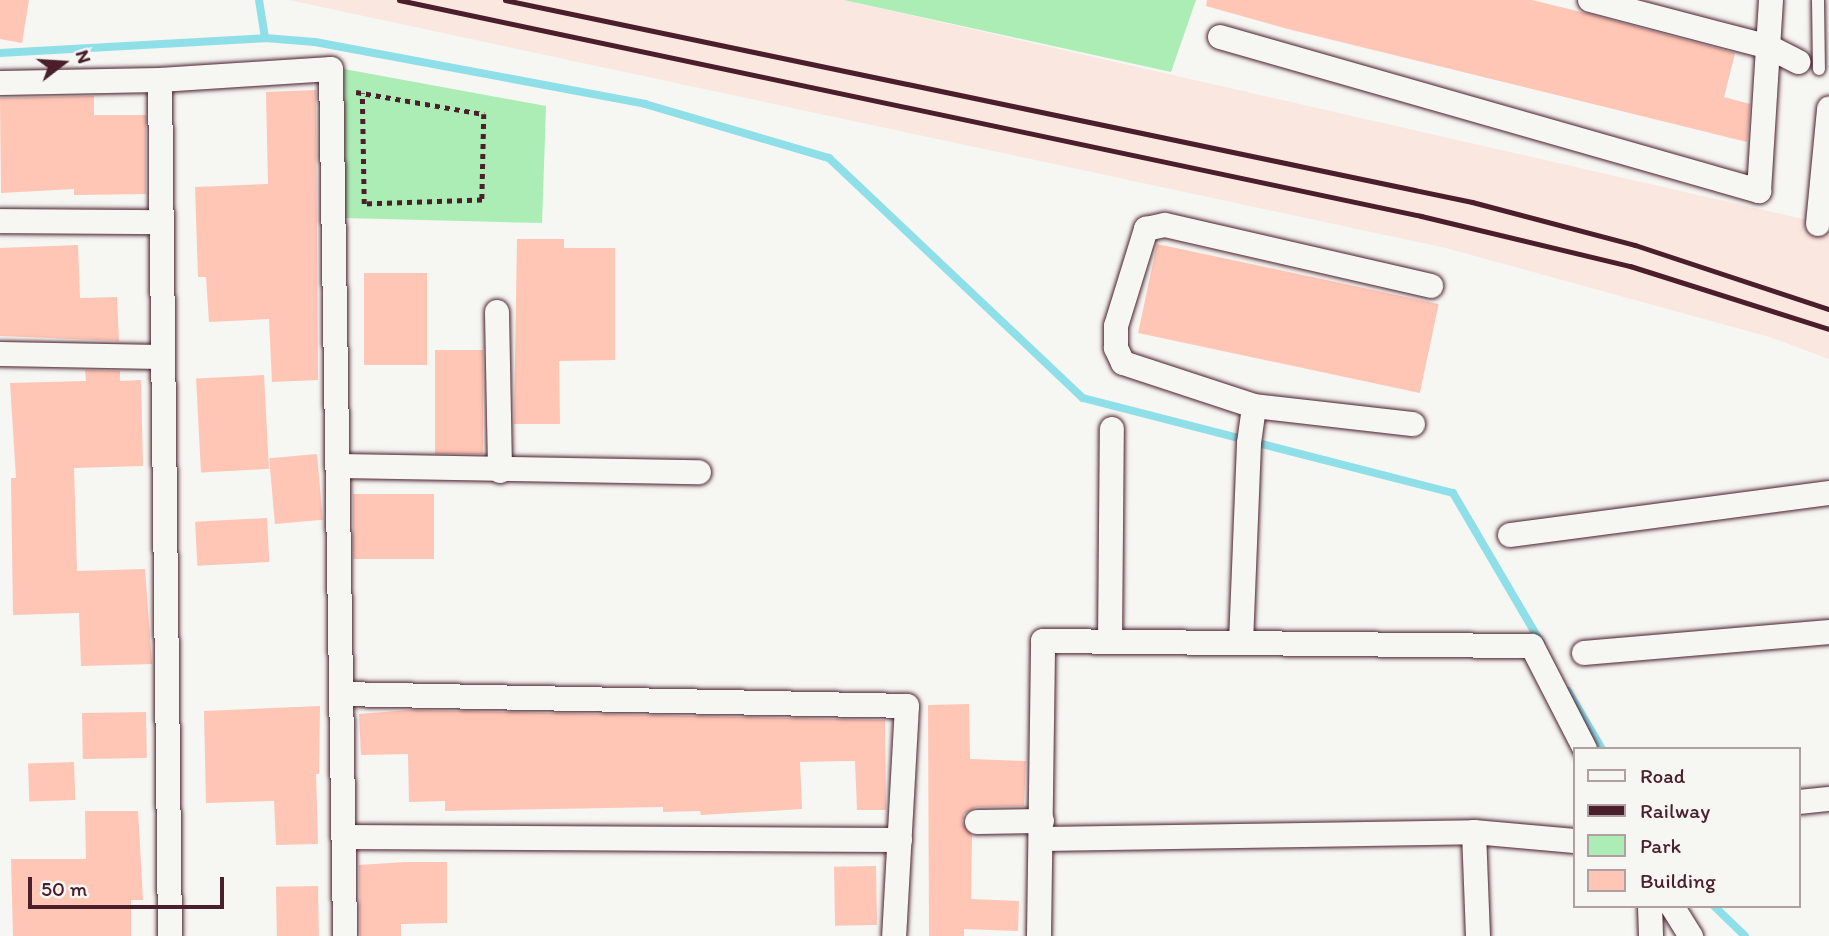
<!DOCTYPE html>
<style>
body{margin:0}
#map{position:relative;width:1829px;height:936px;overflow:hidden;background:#f6f6f2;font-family:Itim,sans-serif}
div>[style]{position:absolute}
.built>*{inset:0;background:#f9e7e0}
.green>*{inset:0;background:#abedb5}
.stream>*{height:8px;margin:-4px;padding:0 4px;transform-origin:4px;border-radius:4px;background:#8fdfe9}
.building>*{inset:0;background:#ffc5b5;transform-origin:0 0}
.path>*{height:4.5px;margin-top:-2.25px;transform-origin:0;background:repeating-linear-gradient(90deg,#4a1f2b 0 5px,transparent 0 10px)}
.roads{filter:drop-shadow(0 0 2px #4a1f2b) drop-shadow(0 0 2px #4a1f2b)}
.lane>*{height:12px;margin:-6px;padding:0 6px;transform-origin:6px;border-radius:6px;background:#f6f6f2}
.street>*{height:24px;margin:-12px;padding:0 12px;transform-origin:12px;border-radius:12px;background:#f6f6f2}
.rail>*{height:5px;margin:-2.5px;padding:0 2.5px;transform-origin:2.5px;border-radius:2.5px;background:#4a1f2b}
span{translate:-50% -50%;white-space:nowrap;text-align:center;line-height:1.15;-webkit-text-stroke:5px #f6f6f2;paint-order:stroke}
.legend{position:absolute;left:1573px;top:747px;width:228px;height:161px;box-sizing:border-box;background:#f6f6f2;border:2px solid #b1a0a2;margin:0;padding:9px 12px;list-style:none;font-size:21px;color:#4a1f2b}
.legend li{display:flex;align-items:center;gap:14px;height:35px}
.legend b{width:35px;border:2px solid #b1a0a2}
.north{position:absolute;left:28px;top:28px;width:70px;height:70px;-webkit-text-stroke:5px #f6f6f2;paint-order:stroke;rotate:73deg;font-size:19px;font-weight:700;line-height:28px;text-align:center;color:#4a1f2b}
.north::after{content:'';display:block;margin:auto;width:24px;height:32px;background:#4a1f2b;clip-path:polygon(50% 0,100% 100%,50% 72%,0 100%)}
.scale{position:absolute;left:28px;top:877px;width:196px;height:32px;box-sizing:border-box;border:4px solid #4a1f2b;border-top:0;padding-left:9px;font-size:21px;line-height:24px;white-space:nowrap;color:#4a1f2b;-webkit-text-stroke:5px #f6f6f2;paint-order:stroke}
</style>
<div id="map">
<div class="built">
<i style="clip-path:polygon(289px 0,844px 0,1803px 219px,1829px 230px,1829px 359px,1773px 338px,1446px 248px)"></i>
</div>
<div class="green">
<i style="clip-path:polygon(844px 0,1196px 0,1171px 72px)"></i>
<i style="clip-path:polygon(344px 69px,546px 106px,542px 223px,345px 218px)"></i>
</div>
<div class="stream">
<i style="left:259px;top:0;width:38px;rotate:81deg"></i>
<i style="left:0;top:53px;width:265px;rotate:-3.2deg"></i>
<i style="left:265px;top:38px;width:50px;rotate:4.6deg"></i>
<i style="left:315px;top:42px;width:336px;rotate:10.6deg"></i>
<i style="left:645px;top:104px;width:192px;rotate:16.4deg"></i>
<i style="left:829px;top:158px;width:349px;rotate:43.4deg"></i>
<i style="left:1083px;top:398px;width:382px;rotate:14.4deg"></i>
<i style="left:1453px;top:493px;width:174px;rotate:59.6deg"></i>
<i style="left:1568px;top:691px;width:67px;rotate:59.6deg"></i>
<i style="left:1714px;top:906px;width:43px;rotate:44.1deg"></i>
</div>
<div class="building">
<i style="clip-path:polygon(0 0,29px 0,22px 43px,0 39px)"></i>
<i style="clip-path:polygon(1207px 0,1532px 0,1581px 12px,1735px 53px,1724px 97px,1750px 104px,1747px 142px,1288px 29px,1206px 6px)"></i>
<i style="clip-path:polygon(316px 90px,318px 380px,272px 382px,269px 319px,209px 322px,206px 277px,198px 277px,195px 187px,268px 184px,266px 92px)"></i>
<i style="clip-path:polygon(94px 96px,94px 115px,146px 115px,146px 194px,74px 195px,74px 189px,1px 193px,0 98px)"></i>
<i style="clip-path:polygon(517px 239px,564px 239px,564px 248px,615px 248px,615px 360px,559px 361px,560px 424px,514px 424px)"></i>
<i style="left:1157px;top:244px;width:288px;height:91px;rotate:12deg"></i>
<i style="clip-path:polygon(78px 245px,80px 298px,117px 297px,119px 341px,0 336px,0 248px)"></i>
<i style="left:364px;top:273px;width:63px;height:92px"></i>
<i style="left:483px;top:350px;width:104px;height:48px;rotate:90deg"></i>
<i style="clip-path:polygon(85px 370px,120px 371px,120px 381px,141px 380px,143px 466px,74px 468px,77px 571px,145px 569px,152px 664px,81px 666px,79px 613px,13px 615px,11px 478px,16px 478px,10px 383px,86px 381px)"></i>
<i style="left:264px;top:375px;width:94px;height:68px;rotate:87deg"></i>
<i style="left:317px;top:454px;width:66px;height:48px;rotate:85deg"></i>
<i style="left:353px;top:494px;width:81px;height:65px"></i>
<i style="left:267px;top:518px;width:44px;height:72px;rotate:87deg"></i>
<i style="clip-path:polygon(969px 704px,970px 759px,1026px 761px,1024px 806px,976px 807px,964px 814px,962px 822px,972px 836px,971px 899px,1019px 901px,1018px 931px,964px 929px,964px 936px,929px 936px,928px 705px)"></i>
<i style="clip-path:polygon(320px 706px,319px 774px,316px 774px,318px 844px,276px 845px,274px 801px,206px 803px,204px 711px)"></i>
<i style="clip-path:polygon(409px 710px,885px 720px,886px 810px,857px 810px,855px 761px,844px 761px,800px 762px,802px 809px,701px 815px,700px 811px,663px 812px,663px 807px,445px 811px,445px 801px,409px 802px,408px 754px,361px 755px,359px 714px)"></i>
<i style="left:146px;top:712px;width:46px;height:64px;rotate:89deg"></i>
<i style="left:74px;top:762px;width:38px;height:46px;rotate:88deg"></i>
<i style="clip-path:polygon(85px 811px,138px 811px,143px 900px,131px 900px,131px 936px,13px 936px,11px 859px,86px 859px)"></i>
<i style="clip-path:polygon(405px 862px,447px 862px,447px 923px,401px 924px,401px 936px,360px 936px,359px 865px)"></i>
<i style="left:876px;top:866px;width:59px;height:42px;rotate:89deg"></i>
<i style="left:318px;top:886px;width:50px;height:42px;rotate:89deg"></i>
</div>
<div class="path">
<i style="left:356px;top:92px;width:130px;rotate:9.8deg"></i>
<i style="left:484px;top:114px;width:86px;rotate:91.3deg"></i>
<i style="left:482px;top:200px;width:118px;rotate:178.1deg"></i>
<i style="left:364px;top:204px;width:111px;rotate:-91deg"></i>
</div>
<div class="roads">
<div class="lane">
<i style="left:1818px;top:0;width:69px;rotate:89.2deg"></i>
</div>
<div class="street">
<i style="left:1590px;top:0;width:185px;rotate:14.7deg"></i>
<i style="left:1769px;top:47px;width:33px;rotate:27deg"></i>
<i style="left:1220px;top:37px;width:561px;rotate:15.95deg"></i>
<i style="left:1759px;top:191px;width:191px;rotate:-86.4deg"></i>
<i style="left:0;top:83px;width:160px;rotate:-1.1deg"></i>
<i style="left:0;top:221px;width:159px;rotate:0.4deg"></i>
<i style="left:1818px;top:224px;width:116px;rotate:-84.5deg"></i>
<i style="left:497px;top:312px;width:159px;rotate:88.9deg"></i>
<i style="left:0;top:354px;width:161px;rotate:1.1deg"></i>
<i style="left:1254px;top:406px;width:160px;rotate:6.5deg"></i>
<i style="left:338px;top:466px;width:361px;rotate:1deg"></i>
<i style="left:1510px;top:535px;width:322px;rotate:-7.5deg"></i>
<i style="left:1110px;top:642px;width:213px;rotate:-89.5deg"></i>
<i style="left:1241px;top:643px;width:200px;rotate:-87.7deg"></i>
<i style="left:1249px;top:443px;width:37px;rotate:-82deg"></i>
<i style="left:1254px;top:406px;width:138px;rotate:-161.8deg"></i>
<i style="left:1123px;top:363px;width:17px;rotate:-115deg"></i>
<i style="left:1116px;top:348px;width:22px;rotate:-90deg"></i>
<i style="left:1116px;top:326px;width:102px;rotate:-72.8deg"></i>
<i style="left:1146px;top:229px;width:19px;rotate:-12deg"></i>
<i style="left:1165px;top:225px;width:273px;rotate:12.9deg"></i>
<i style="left:1584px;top:653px;width:246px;rotate:-4.9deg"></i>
<i style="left:341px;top:694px;width:566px;rotate:1.21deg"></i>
<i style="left:907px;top:706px;width:230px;rotate:93.2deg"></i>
<i style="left:1799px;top:802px;width:30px;rotate:-6deg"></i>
<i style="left:977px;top:822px;width:65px;rotate:-0.9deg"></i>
<i style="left:1474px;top:832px;width:104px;rotate:87.8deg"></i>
<i style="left:344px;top:837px;width:556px;rotate:0.31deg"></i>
<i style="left:1043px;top:839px;width:431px;rotate:-0.9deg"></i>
<i style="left:1474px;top:832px;width:101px;rotate:5.1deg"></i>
<i style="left:1650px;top:906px;width:30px;rotate:88deg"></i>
<i style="left:1672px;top:906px;width:36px;rotate:58deg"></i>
<i style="left:170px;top:936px;width:856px;rotate:-90.67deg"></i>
<i style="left:160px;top:80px;width:171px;rotate:-3.7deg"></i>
<i style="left:331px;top:69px;width:867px;rotate:89.07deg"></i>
<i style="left:1039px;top:936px;width:295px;rotate:-89.2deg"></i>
<i style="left:1043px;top:641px;width:489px;rotate:0.6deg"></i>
<i style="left:1532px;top:646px;width:116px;rotate:62.8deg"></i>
</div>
</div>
<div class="rail">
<i style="left:399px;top:0;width:1045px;rotate:11.93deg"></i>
<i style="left:1421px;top:216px;width:215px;rotate:13.5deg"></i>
<i style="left:1630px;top:266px;width:209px;rotate:17.6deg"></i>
<i style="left:505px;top:0;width:988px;rotate:11.8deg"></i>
<i style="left:1472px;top:202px;width:169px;rotate:14.8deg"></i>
<i style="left:1635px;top:245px;width:204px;rotate:18.3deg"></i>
</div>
<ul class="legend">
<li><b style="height:9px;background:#f6f6f2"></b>Road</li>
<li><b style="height:9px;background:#4a1f2b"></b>Railway</li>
<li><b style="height:19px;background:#abedb5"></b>Park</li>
<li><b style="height:19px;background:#ffc5b5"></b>Building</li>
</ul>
<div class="north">N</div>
<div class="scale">50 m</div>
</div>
